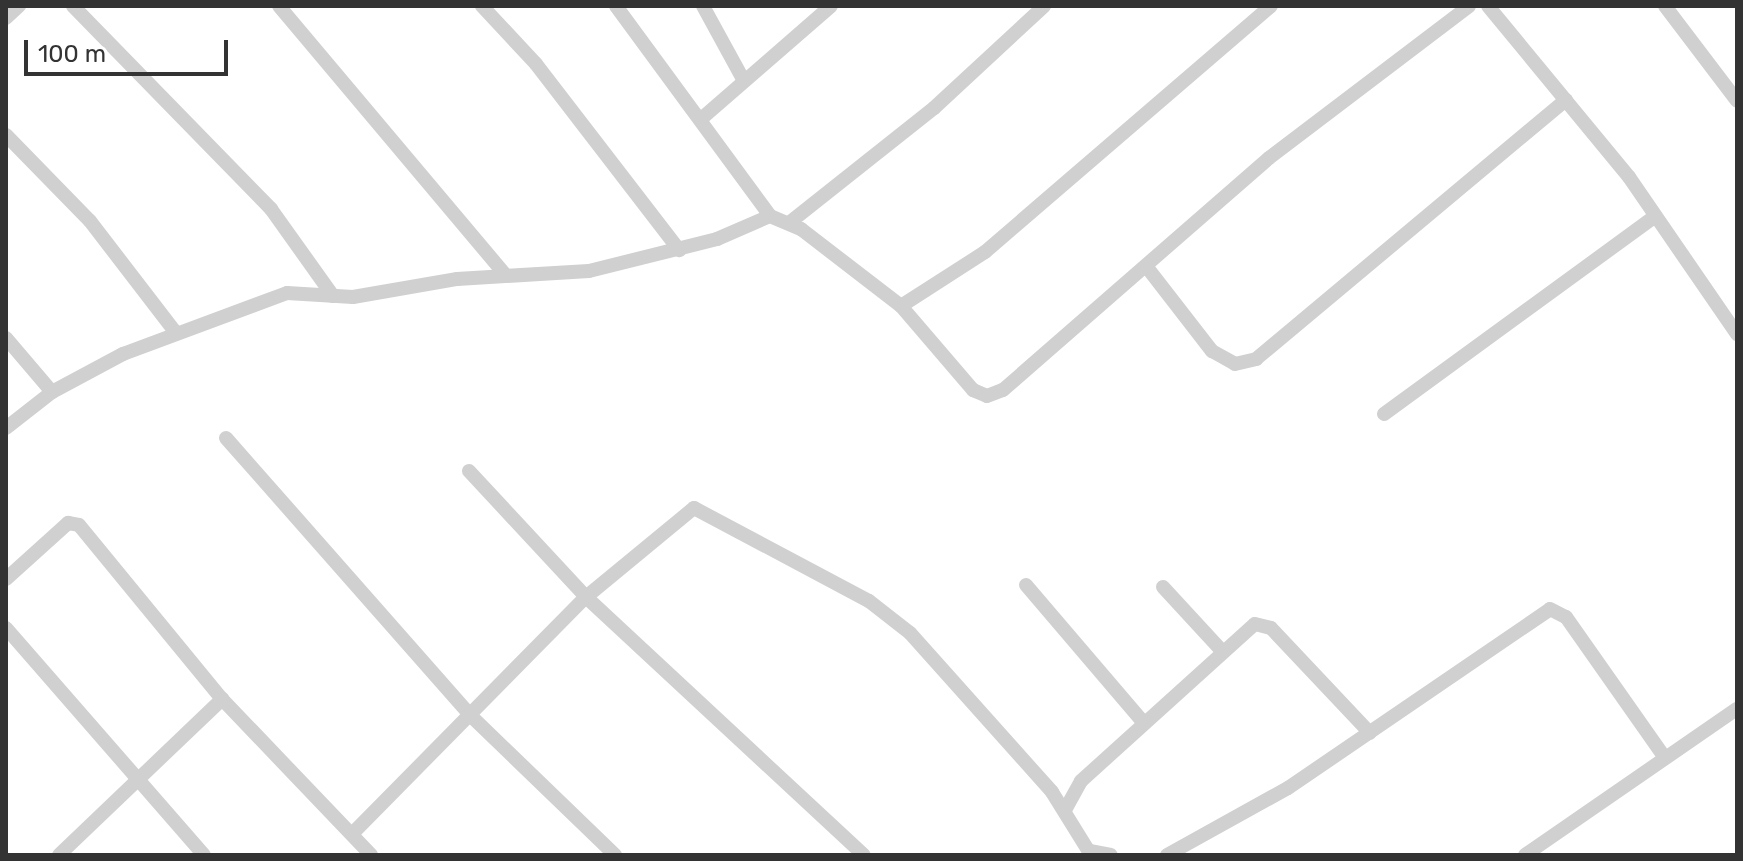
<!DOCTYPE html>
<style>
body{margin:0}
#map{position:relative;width:1743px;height:861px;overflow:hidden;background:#fff;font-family:Rubik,sans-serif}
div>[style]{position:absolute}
.street>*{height:14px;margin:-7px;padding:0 7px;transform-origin:7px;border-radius:7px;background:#d0d0d0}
span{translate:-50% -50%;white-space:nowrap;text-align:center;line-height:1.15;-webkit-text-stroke:8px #fff;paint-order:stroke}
.frame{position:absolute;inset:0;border:8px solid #333;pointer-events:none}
.scale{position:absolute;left:24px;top:40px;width:204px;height:36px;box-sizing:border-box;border:4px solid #333;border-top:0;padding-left:10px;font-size:24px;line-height:28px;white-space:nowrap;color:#333;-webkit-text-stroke:6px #fff;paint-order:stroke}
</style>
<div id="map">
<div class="street">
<i style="left:73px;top:6px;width:284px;rotate:45.7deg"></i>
<i style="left:271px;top:209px;width:107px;rotate:54.5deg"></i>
<i style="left:279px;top:6px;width:353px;rotate:49.9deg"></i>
<i style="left:482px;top:6px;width:79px;rotate:47deg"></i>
<i style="left:536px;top:64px;width:235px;rotate:52.4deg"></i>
<i style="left:616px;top:6px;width:260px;rotate:53.7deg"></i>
<i style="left:703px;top:6px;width:85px;rotate:61.3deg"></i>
<i style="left:1488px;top:6px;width:222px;rotate:50.5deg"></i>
<i style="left:1629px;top:177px;width:191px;rotate:55.5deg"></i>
<i style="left:1665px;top:6px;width:119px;rotate:52.8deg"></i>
<i style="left:6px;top:18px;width:18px;rotate:-43deg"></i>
<i style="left:701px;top:119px;width:172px;rotate:-41deg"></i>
<i style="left:6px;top:135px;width:120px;rotate:45.7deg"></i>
<i style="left:90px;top:221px;width:141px;rotate:52.5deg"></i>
<i style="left:789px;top:223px;width:185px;rotate:-38.4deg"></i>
<i style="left:934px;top:108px;width:150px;rotate:-42.8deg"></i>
<i style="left:1146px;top:266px;width:108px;rotate:52.2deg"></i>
<i style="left:1212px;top:351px;width:26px;rotate:29deg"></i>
<i style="left:1235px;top:364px;width:22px;rotate:-13deg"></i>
<i style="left:1256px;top:359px;width:404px;rotate:-39.9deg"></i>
<i style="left:901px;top:306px;width:111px;rotate:49.4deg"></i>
<i style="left:973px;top:390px;width:15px;rotate:23deg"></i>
<i style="left:987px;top:396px;width:17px;rotate:-21deg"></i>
<i style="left:1003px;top:390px;width:353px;rotate:-41.1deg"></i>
<i style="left:1269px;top:158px;width:251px;rotate:-37.2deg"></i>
<i style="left:6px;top:338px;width:71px;rotate:49.6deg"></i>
<i style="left:1384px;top:414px;width:336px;rotate:-36.1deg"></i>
<i style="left:6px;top:428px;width:58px;rotate:-38deg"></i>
<i style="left:52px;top:392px;width:81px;rotate:-28.2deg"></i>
<i style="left:123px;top:354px;width:175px;rotate:-20.4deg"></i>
<i style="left:287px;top:293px;width:66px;rotate:3.5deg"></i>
<i style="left:353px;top:297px;width:106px;rotate:-9.8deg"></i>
<i style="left:457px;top:279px;width:132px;rotate:-3.5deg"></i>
<i style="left:589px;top:271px;width:132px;rotate:-14deg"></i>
<i style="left:717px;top:239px;width:58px;rotate:-23.5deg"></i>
<i style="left:770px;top:216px;width:34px;rotate:23deg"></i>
<i style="left:801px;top:229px;width:126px;rotate:37.6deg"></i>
<i style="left:901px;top:306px;width:100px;rotate:-32.7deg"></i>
<i style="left:985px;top:252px;width:377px;rotate:-40.7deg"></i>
<i style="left:226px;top:438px;width:369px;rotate:48.6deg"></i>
<i style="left:470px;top:715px;width:202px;rotate:44deg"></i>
<i style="left:469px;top:471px;width:172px;rotate:47.1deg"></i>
<i style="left:586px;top:597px;width:379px;rotate:42.9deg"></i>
<i style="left:6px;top:579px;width:84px;rotate:-42.1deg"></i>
<i style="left:68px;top:523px;width:11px;rotate:10deg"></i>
<i style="left:79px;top:525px;width:225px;rotate:50.6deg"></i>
<i style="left:222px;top:699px;width:216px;rotate:46.3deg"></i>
<i style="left:1026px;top:585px;width:182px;rotate:49.5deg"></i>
<i style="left:1163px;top:587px;width:87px;rotate:47.3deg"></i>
<i style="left:6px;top:628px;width:301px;rotate:48.9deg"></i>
<i style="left:1065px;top:810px;width:33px;rotate:-61deg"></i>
<i style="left:1081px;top:781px;width:234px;rotate:-42.1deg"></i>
<i style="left:1255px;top:624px;width:16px;rotate:14deg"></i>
<i style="left:1271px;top:628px;width:144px;rotate:46.7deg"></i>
<i style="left:352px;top:834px;width:333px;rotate:-45.4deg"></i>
<i style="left:586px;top:597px;width:140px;rotate:-39.5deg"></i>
<i style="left:694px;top:508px;width:198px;rotate:28deg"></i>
<i style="left:869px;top:601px;width:52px;rotate:38deg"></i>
<i style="left:910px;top:633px;width:213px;rotate:48.2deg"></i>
<i style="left:1052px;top:792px;width:74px;rotate:58.2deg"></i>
<i style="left:1091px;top:851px;width:20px;rotate:11deg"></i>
<i style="left:59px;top:855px;width:226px;rotate:-43.7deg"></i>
<i style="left:1167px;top:855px;width:138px;rotate:-29deg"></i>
<i style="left:1288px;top:788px;width:317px;rotate:-34.3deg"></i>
<i style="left:1550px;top:609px;width:18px;rotate:27deg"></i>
<i style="left:1566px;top:617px;width:172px;rotate:54.9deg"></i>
<i style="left:1525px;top:855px;width:257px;rotate:-34.6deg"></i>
</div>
<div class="frame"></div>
<div class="scale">100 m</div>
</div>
